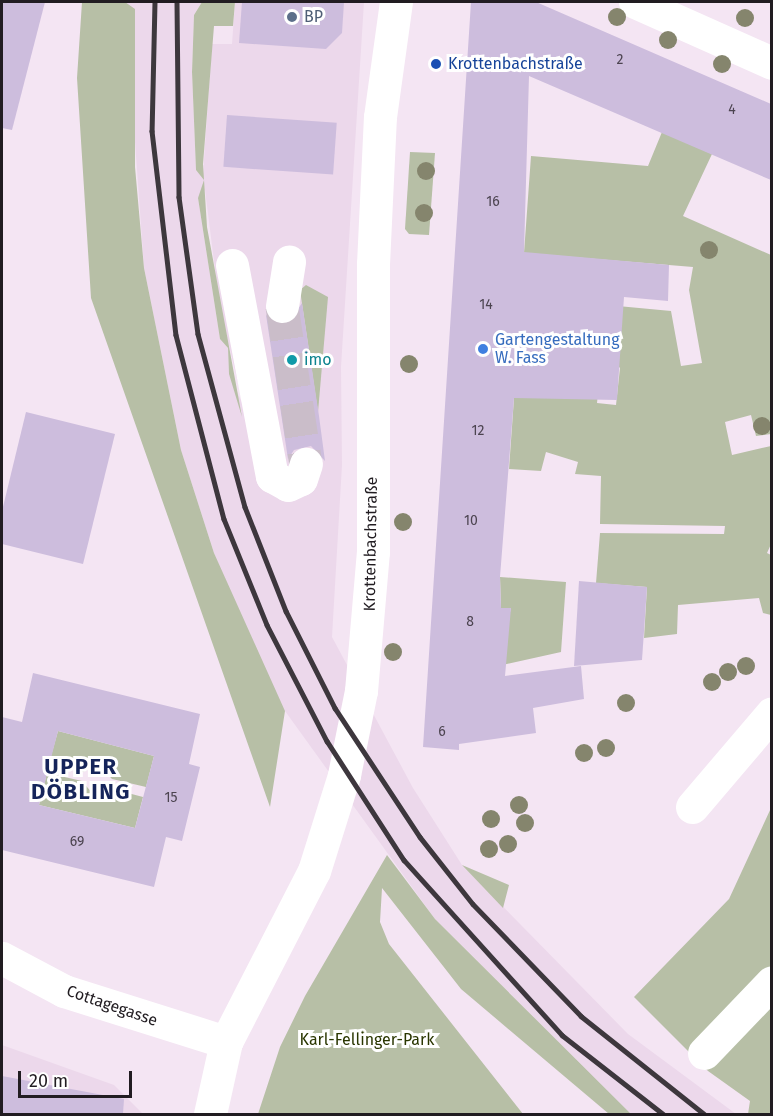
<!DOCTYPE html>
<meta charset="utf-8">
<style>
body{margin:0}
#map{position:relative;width:773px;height:1116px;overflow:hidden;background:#f4e5f3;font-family:"Fira Sans",sans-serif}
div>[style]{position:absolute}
.built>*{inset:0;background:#ecd8eb}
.green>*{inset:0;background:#b7bfa6}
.building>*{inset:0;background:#cdbddd;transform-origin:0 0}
.minor-tunnel>*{height:33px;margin-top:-16.5px;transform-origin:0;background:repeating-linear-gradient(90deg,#cabdc9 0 33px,transparent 0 49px)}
.minor>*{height:33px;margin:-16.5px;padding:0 16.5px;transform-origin:16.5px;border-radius:16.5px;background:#fff}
.major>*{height:33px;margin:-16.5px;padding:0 16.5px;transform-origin:16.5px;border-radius:16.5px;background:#fff}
.rail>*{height:4.5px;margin:-2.25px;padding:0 2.25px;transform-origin:2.25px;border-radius:2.25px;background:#3d373d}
.trees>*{width:18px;height:18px;margin:-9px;border-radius:50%;background:#85856d}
.dots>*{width:16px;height:16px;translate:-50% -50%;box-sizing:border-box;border:3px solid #fff;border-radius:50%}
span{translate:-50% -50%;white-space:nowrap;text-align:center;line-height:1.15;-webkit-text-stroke:6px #fff;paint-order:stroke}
.number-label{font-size:14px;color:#4c4450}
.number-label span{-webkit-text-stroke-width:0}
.service-label{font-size:16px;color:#4e5e75}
.left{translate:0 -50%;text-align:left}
.transit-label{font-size:16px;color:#164399}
.shop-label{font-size:16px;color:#366cbe}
.culture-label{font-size:16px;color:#0d838f}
.street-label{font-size:16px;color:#211c21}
.park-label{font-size:16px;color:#2a3600}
.district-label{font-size:22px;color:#15245a;font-weight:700;letter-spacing:1.5px}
.frame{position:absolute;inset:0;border:3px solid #211c21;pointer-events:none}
.scale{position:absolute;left:18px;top:1071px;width:114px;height:27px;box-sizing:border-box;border:3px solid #211c21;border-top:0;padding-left:8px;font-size:18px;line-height:21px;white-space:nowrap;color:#211c21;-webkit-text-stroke:4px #fff;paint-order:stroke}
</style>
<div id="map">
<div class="built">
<i style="clip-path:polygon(evenodd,202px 2px,194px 15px,192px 72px,196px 170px,203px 174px,212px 44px,232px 44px,235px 2px,364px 2px,341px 367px,342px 465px,332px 637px,413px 788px,462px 865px,628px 1034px,736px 1114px,631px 1114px,435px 919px,285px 711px,264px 670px,214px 553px,181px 450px,144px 268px,125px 2px,202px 2px,205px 190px,220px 309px,244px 407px,229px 374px,228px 348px,220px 339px,198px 198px,205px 190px)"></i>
<i style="clip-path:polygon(2px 1045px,114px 1085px,143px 1114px,2px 1114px)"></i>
</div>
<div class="green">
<i style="clip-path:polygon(82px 2px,125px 2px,135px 9px,135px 167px,144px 268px,181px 450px,214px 553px,285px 711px,270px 807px,91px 298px,77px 78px)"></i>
<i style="clip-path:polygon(202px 2px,235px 2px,233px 26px,214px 26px,203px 164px,207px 227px,242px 417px,229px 374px,228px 348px,220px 339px,198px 198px,204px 180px,196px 170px,192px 72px,194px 15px)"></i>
<i style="clip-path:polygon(662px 132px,712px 154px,683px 216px,771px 255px,771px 434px,756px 436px,751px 415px,725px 422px,732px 455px,771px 446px,772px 542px,767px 553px,771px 555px,771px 615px,763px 613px,759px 598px,678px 605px,677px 634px,644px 638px,647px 587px,596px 583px,600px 533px,724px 534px,725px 526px,600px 524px,601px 476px,575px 474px,578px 462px,546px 452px,541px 471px,509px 469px,514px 398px,601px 366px,597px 403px,616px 405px,620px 368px,554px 300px,671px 311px,681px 366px,702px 363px,689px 290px,693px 267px,524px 253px,531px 156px,648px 166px)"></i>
<i style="clip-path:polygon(410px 152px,435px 153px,429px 235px,409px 234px,405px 229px)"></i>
<i style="clip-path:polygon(306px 285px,328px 297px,318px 412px,300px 290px)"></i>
<i style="clip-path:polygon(500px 577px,566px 582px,561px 652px,498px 666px,511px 608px,501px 608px)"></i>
<i style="clip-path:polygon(58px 731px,154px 756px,146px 787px,112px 779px,98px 764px,83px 772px,49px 763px)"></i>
<i style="clip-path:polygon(47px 773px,82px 781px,93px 794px,109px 788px,143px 797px,135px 828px,39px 805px)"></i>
<i style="clip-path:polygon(771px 808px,771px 1114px,748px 1114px,750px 1101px,708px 1071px,634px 997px,729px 899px)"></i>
<i style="clip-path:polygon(387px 855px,435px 919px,631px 1114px,609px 1114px,461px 989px,382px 888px,380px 922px,389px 944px,523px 1114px,258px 1114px,280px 1047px,305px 996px)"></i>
<i style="clip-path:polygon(462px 865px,509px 885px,503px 908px,484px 888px)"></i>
</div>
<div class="building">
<i style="clip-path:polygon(2px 2px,45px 2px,12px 130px,2px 128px)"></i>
<i style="clip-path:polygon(242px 2px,344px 2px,342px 33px,326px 49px,239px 43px)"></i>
<i style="clip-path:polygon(471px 2px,536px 2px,771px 104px,771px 180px,529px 76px,524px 252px,669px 265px,668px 301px,624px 297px,617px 400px,514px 398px,500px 577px,501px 608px,511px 608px,505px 676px,581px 666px,584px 699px,533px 708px,536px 733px,459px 744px,459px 750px,423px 747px)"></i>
<i style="left:227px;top:115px;width:110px;height:52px;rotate:4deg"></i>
<i style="clip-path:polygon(302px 303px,319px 416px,325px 461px,311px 446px,294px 450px,288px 459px,266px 315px,278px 324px,288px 324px)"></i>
<i style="clip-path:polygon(26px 412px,115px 434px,83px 564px,2px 544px,2px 511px)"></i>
<i style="clip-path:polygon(579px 581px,647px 587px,642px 660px,574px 666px)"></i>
<i style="clip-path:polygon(evenodd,33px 673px,200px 714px,189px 764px,200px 767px,182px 841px,166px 837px,154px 887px,2px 850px,2px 717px,22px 722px,33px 673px,58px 731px,154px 756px,135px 828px,39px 805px,58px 731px)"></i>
<i style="clip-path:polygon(2px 1076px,124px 1099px,123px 1114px,2px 1114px)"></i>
</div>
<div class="minor-tunnel">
<i style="left:282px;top:306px;width:160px;rotate:81.4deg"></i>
</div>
<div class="minor">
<i style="left:635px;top:2px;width:150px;rotate:24deg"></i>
<i style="left:232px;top:265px;width:215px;rotate:79.3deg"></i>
<i style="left:272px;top:476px;width:18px;rotate:29deg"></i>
<i style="left:288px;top:485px;width:14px;rotate:-25deg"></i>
<i style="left:301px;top:479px;width:16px;rotate:-72deg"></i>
<i style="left:282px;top:306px;width:45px;rotate:-81deg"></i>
<i style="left:692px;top:807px;width:123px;rotate:-49.6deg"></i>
<i style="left:704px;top:1053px;width:98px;rotate:-46.2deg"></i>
</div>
<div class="major">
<i style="left:2px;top:958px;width:70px;rotate:28deg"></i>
<i style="left:64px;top:991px;width:170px;rotate:17.5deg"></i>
<i style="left:210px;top:1114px;width:74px;rotate:-77.5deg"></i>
<i style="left:226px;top:1042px;width:192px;rotate:-62.8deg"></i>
<i style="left:314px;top:871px;width:101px;rotate:-72.6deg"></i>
<i style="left:344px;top:775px;width:86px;rotate:-78.6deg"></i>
<i style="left:361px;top:691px;width:140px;rotate:-85.1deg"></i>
<i style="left:373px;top:552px;width:288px;rotate:-90deg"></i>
<i style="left:373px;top:264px;width:147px;rotate:-87.3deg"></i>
<i style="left:380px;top:117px;width:116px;rotate:-82.1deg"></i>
</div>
<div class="rail">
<i style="left:155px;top:2px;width:129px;rotate:91.3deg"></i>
<i style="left:152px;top:131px;width:205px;rotate:83.3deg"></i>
<i style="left:176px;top:335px;width:190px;rotate:75.4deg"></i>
<i style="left:224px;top:519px;width:114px;rotate:67.9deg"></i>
<i style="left:267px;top:625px;width:131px;rotate:62.7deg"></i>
<i style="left:327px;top:741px;width:142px;rotate:57.1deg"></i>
<i style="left:404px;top:860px;width:236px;rotate:47.9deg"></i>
<i style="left:562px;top:1035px;width:128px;rotate:38deg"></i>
<i style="left:177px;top:2px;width:195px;rotate:89.4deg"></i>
<i style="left:179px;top:197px;width:138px;rotate:82.1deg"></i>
<i style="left:198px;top:334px;width:179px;rotate:74.8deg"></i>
<i style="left:245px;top:507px;width:112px;rotate:68.5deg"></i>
<i style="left:286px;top:611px;width:109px;rotate:63.2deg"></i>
<i style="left:335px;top:708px;width:154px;rotate:56.6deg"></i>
<i style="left:420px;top:837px;width:85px;rotate:51.7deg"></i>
<i style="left:473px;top:904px;width:156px;rotate:46deg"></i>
<i style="left:581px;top:1016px;width:157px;rotate:38.5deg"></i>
</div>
<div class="trees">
<i style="left:617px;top:17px"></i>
<i style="left:745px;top:18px"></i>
<i style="left:668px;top:40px"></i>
<i style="left:722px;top:64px"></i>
<i style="left:426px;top:171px"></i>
<i style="left:424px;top:213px"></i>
<i style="left:709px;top:250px"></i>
<i style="left:409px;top:364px"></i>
<i style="left:762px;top:426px"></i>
<i style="left:403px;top:522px"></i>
<i style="left:393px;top:652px"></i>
<i style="left:746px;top:666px"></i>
<i style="left:728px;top:672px"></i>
<i style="left:712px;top:682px"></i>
<i style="left:626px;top:703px"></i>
<i style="left:606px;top:748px"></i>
<i style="left:584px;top:753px"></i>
<i style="left:519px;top:805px"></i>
<i style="left:491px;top:819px"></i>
<i style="left:525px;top:823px"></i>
<i style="left:508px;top:844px"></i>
<i style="left:489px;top:849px"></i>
</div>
<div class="dots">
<i style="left:292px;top:17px;background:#5c6f8a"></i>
<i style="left:436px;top:64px;background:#1a4fb4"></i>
<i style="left:483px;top:349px;background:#3f7fe0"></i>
<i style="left:292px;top:360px;background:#0f9aa8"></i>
</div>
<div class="number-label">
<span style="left:620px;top:60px">2</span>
<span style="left:732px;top:110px">4</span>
<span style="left:493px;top:202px">16</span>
<span style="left:486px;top:305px">14</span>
<span style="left:478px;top:431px">12</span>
<span style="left:471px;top:521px">10</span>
<span style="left:470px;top:622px">8</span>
<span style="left:442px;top:732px">6</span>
<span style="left:171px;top:798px">15</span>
<span style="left:77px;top:842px">69</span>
</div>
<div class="service-label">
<span class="left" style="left:304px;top:17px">BP</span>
</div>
<div class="transit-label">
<span class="left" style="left:448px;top:64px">Krottenbachstraße</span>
</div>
<div class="shop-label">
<span class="left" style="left:495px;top:349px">Gartengestaltung<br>W. Fass</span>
</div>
<div class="culture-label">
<span class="left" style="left:304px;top:360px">imo</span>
</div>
<div class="street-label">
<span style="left:371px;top:544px;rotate:-89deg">Krottenbachstraße</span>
<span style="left:112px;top:1006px;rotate:19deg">Cottagegasse</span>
</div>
<div class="park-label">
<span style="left:367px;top:1040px">Karl-Fellinger-Park</span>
</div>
<div class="district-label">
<span style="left:81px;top:779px">UPPER<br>DÖBLING</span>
</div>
<div class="frame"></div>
<div class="scale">20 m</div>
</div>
